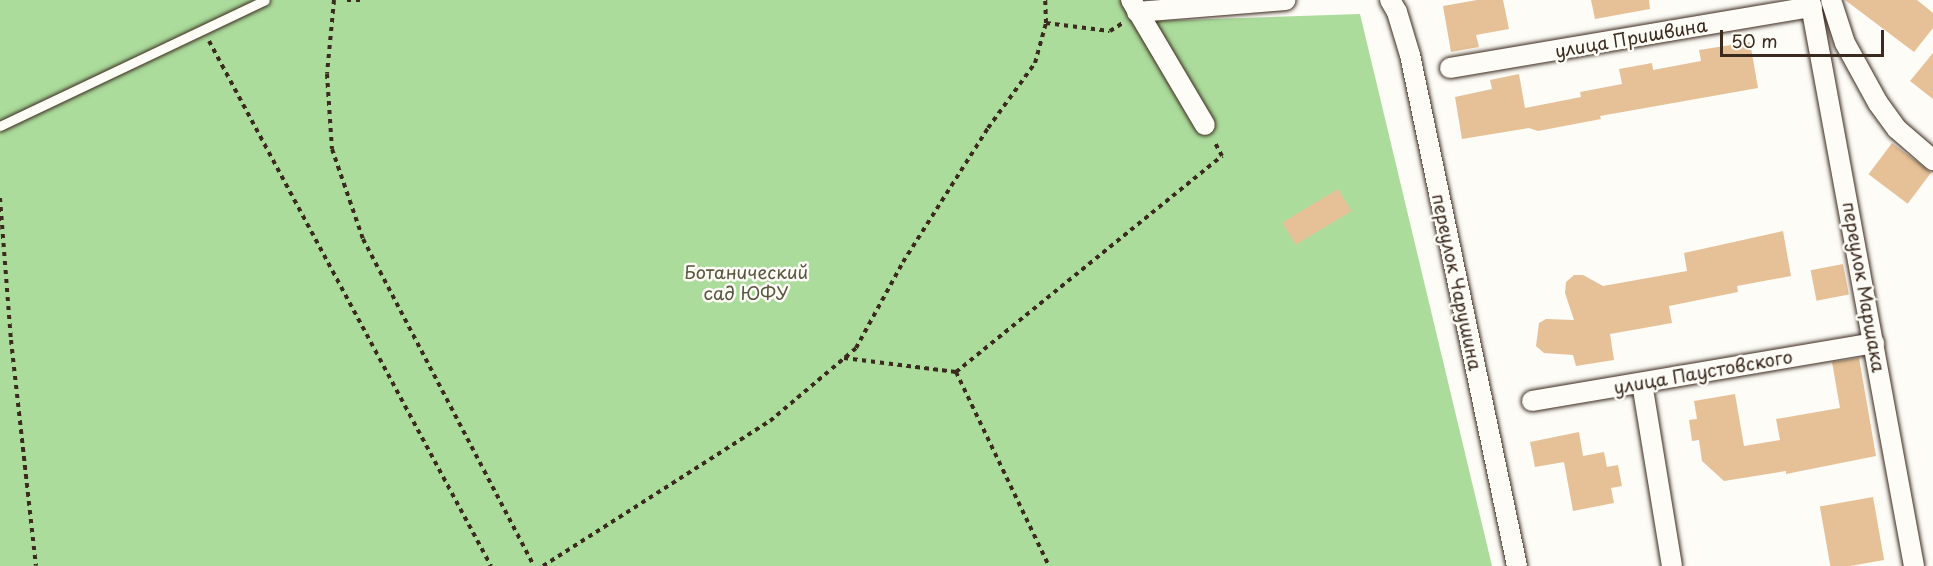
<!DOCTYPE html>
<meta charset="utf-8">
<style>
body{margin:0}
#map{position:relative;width:1933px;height:566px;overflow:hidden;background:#fdfcf7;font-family:"Playpen Sans",sans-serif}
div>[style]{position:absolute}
.green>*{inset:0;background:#abdc9c}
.building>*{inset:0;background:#e6c197;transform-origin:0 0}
.path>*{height:4px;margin-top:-2px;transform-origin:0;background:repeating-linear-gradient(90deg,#3b2a1e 0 4.5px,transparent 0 9px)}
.roads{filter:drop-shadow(0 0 2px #3b2a1e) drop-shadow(0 0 2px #3b2a1e)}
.service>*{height:9px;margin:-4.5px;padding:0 4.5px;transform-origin:4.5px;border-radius:4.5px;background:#fdfcf7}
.minor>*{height:20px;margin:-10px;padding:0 10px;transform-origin:10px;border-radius:10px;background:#fdfcf7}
span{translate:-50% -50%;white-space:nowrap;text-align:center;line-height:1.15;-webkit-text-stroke:5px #fdfcf7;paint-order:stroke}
.street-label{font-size:18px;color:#3b2a1e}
.park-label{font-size:18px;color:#57563e}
.scale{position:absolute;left:1720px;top:30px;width:164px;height:27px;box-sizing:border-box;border:3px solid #3b2a1e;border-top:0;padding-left:8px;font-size:18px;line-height:21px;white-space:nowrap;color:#3b2a1e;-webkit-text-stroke:4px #fdfcf7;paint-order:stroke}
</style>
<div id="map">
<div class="green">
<i style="clip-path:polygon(0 0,1122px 0,1152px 21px,1360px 14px,1492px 566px,0 566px)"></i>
</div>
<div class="building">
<i style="clip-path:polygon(1477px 0,1503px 0,1509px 29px,1476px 35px,1479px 47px,1451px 52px,1443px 6px)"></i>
<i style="clip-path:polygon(1591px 0,1649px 0,1650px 9px,1595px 19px)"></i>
<i style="clip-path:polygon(1845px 0,1917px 0,1933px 13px,1933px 28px,1914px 52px)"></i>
<i style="clip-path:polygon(1750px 42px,1758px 88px,1600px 116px,1601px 119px,1538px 131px,1529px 128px,1462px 139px,1455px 97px,1492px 89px,1490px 80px,1519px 74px,1525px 108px,1581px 97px,1580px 92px,1622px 84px,1619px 69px,1652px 63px,1653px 70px,1701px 61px,1699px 50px)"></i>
<i style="clip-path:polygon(1933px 53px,1933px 99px,1910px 81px)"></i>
<i style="left:1892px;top:143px;width:49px;height:39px;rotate:37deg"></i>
<i style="left:1338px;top:189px;width:26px;height:65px;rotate:59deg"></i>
<i style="clip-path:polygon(1783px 231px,1791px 276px,1737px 286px,1738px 292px,1669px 306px,1672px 323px,1610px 334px,1614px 360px,1576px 366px,1573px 355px,1544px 353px,1536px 346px,1539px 323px,1546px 319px,1574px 320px,1565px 293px,1566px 282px,1574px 275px,1583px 275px,1603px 286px,1687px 271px,1684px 253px)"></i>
<i style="left:1843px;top:264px;width:31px;height:33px;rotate:79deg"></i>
<i style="clip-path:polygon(1859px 358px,1876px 456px,1786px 474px,1786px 471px,1724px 481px,1702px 461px,1699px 440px,1692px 441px,1689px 420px,1697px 419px,1694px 401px,1735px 394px,1744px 446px,1780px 440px,1776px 419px,1840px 408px,1832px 362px)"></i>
<i style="clip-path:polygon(1579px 432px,1583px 456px,1604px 452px,1607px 467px,1618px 465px,1622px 486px,1611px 488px,1614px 503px,1573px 511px,1564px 462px,1535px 467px,1530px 442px)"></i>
<i style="left:1873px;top:497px;width:64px;height:54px;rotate:80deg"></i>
</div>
<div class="path">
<i style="left:334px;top:0;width:74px;rotate:95.4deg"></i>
<i style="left:327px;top:74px;width:75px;rotate:86.2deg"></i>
<i style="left:332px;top:149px;width:95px;rotate:71deg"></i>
<i style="left:363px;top:239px;width:369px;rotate:62.4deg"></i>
<i style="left:347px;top:0;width:18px"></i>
<i style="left:1046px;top:23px;width:64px;rotate:7.1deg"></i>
<i style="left:1110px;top:31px;width:15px;rotate:-32deg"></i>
<i style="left:209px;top:41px;width:596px;rotate:61.76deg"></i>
<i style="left:0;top:198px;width:142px;rotate:85.6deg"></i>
<i style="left:11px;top:340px;width:227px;rotate:83.7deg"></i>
<i style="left:844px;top:358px;width:113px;rotate:7.1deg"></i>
<i style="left:956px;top:372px;width:343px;rotate:-39.1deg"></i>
<i style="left:1222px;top:156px;width:17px;rotate:-118deg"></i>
<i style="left:956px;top:372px;width:215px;rotate:64.4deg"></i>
<i style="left:543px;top:566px;width:269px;rotate:-32.6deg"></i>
<i style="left:770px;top:421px;width:113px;rotate:-40.3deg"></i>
<i style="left:856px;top:348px;width:98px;rotate:-61.3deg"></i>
<i style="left:903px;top:262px;width:159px;rotate:-57.6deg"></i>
<i style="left:988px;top:128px;width:80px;rotate:-54.1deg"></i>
<i style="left:1035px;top:63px;width:41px;rotate:-74.6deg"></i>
<i style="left:1046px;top:23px;width:23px;rotate:-92deg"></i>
</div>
<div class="roads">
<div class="service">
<i style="left:0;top:126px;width:293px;rotate:-25.4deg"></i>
</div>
<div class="minor">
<i style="left:1131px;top:0;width:145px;rotate:59.4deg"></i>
<i style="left:1390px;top:0;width:14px;rotate:60deg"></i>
<i style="left:1397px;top:12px;width:45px;rotate:73.2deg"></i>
<i style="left:1410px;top:55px;width:522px;rotate:78.17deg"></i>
<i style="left:1810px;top:0;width:575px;rotate:79.59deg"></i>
<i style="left:1831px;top:0;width:45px;rotate:72deg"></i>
<i style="left:1845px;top:43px;width:68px;rotate:61.2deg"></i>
<i style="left:1878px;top:103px;width:32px;rotate:54deg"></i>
<i style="left:1897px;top:129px;width:48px;rotate:40.7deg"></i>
<i style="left:1137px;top:12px;width:149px;rotate:-4.6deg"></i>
<i style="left:1450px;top:68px;width:367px;rotate:-9.6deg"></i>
<i style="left:1642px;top:383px;width:185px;rotate:80.7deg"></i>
<i style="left:1532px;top:401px;width:347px;rotate:-9.6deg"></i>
</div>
</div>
<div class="street-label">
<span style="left:1631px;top:38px;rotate:-10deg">улица Пришвина</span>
<span style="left:1457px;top:282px;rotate:78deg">переулок Чарушина</span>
<span style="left:1864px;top:287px;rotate:80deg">переулок Маршака</span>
<span style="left:1703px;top:372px;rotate:-10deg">улица Паустовского</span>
</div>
<div class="park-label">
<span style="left:746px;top:283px">Ботанический<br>сад ЮФУ</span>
</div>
<div class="scale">50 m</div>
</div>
